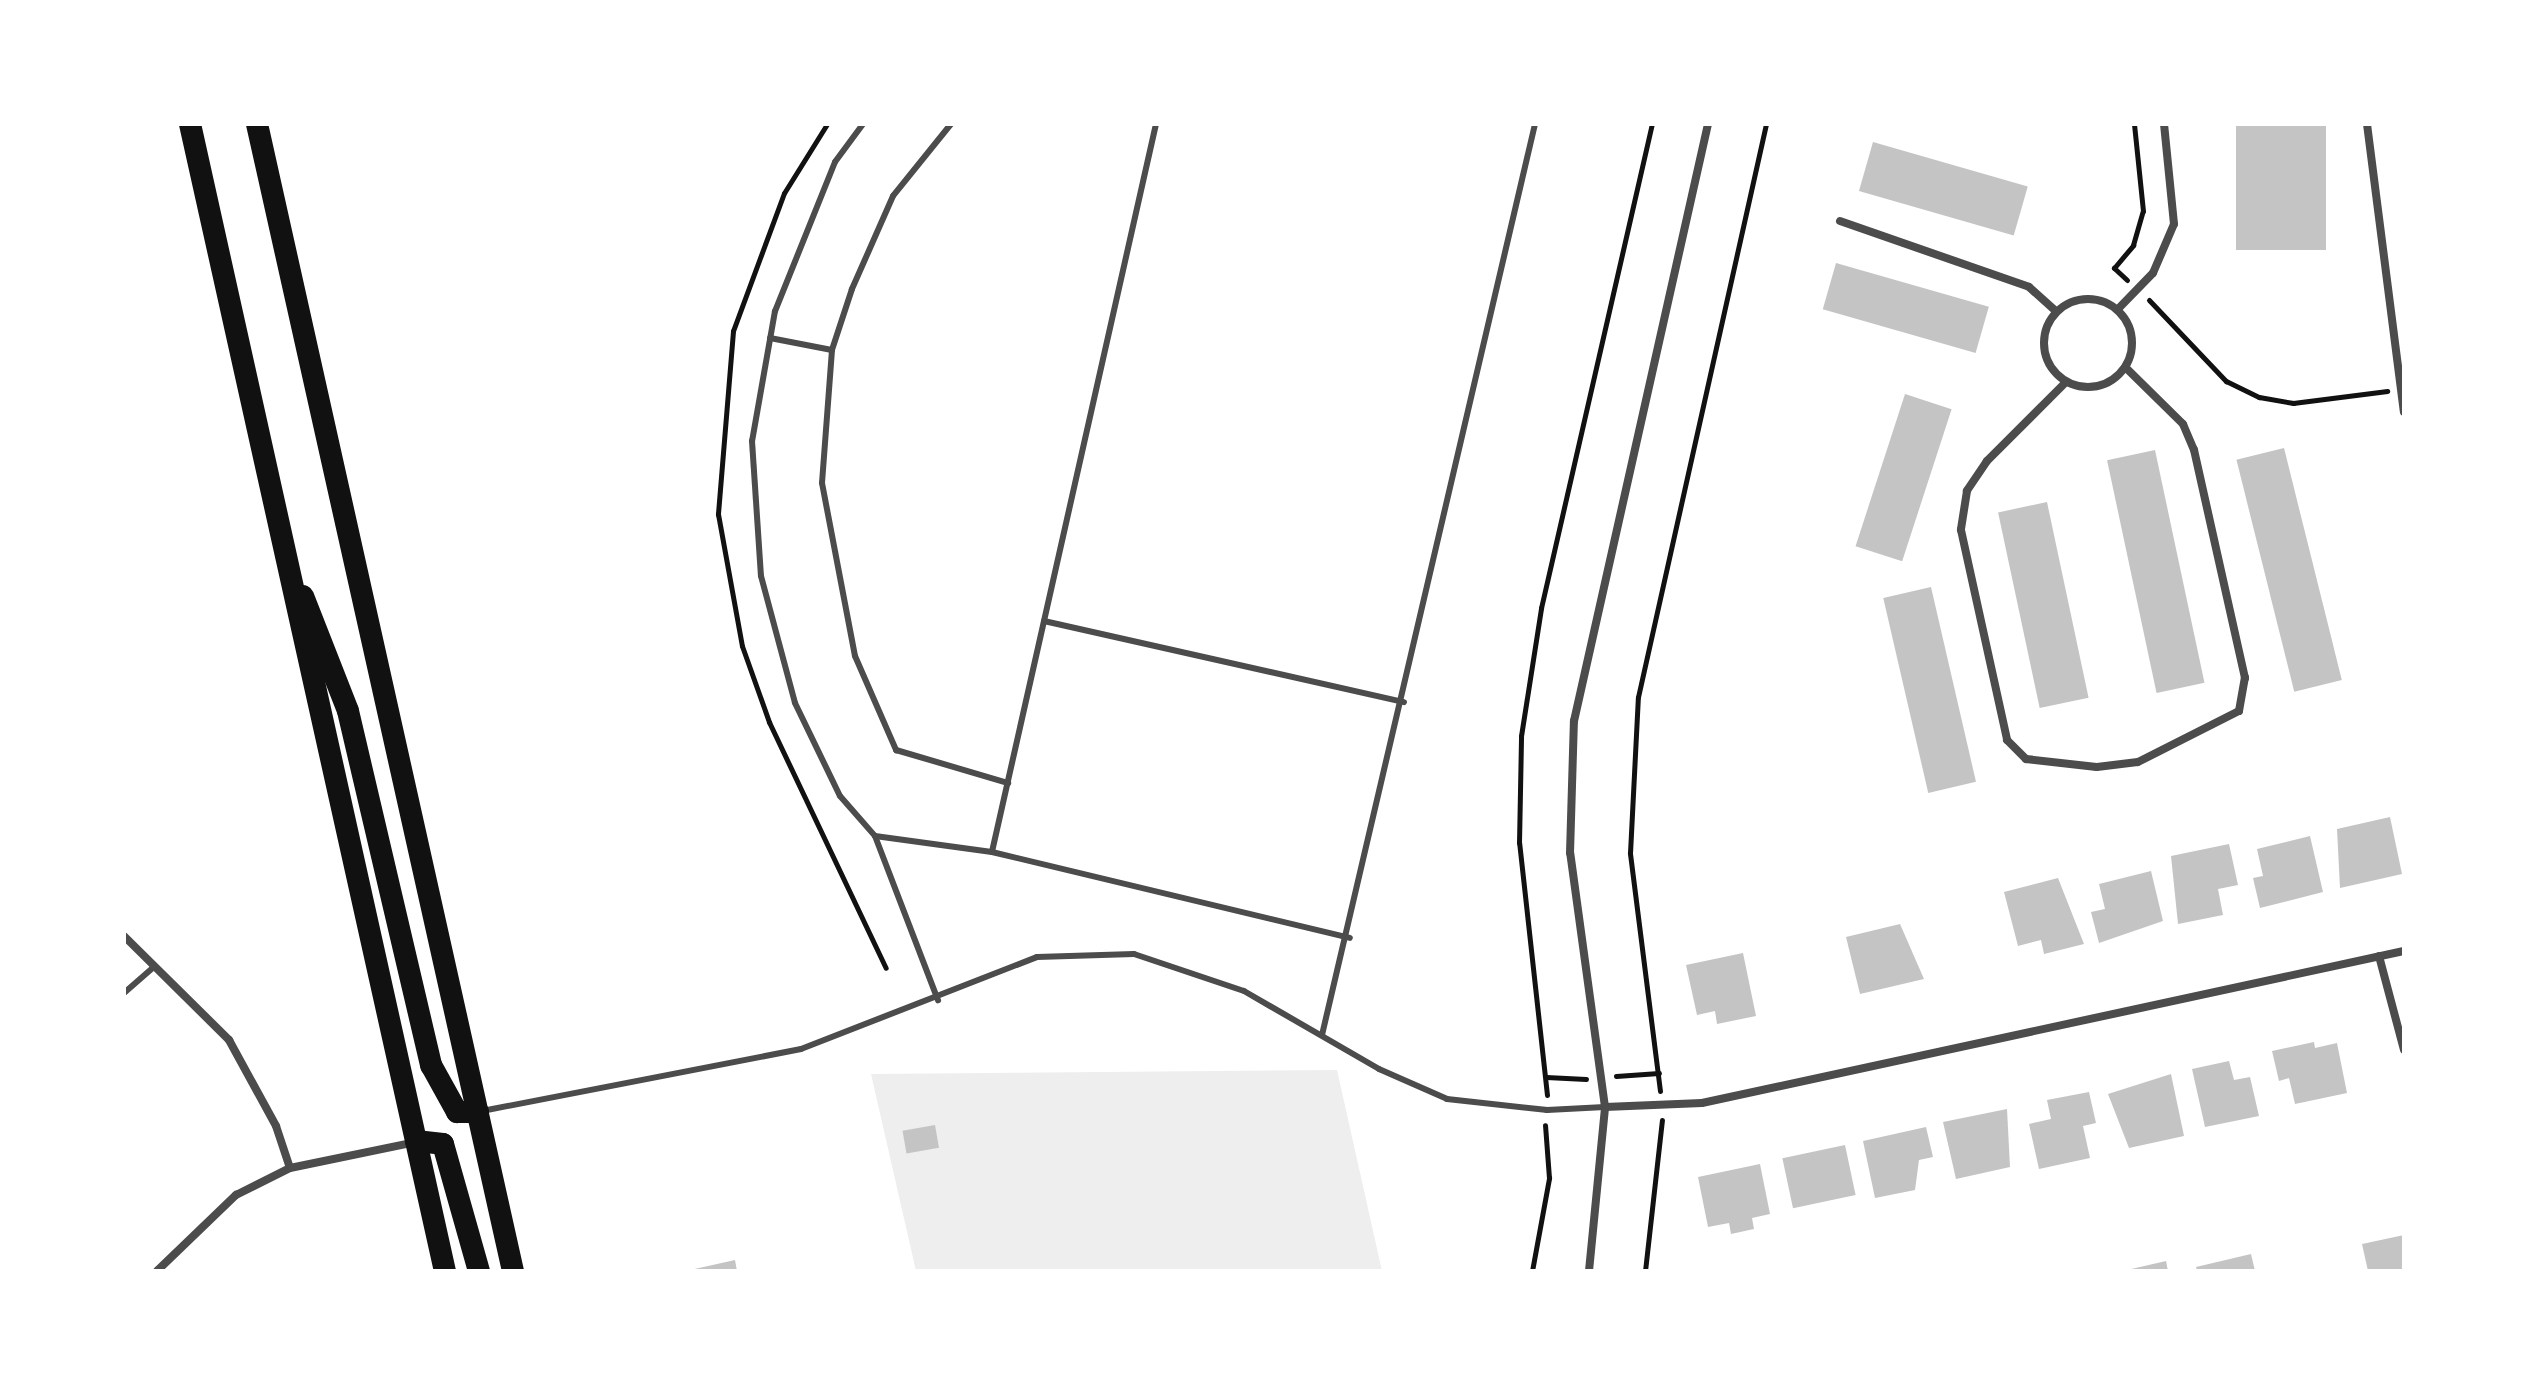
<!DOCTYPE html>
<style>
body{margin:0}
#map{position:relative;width:2528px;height:1395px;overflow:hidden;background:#fff;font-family:"DejaVu Sans",sans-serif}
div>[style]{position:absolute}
.green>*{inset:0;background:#eee}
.building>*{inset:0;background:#c4c4c4;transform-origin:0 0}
.path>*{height:5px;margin:-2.5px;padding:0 2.5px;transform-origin:2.5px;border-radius:2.5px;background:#111}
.service>*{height:6px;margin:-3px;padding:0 3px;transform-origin:3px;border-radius:3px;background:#4c4c4c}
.minor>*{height:8px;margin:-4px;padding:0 4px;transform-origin:4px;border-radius:4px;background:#4c4c4c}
.minor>.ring{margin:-4px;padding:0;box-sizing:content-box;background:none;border:8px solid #4c4c4c;border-radius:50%}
.trunk>*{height:22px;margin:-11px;padding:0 11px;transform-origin:11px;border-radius:11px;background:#111}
span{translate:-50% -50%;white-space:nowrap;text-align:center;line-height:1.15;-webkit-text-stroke:6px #fff;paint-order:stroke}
.frame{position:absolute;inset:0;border:126px solid #fff;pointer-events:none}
</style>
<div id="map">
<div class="green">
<i style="clip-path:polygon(1337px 1070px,1382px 1271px,916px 1271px,871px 1074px)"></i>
</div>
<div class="building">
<i style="left:2236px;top:124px;width:90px;height:126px"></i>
<i style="left:1873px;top:142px;width:161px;height:51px;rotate:16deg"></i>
<i style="left:1836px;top:263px;width:159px;height:48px;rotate:16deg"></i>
<i style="left:1905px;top:394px;width:49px;height:160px;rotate:18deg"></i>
<i style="left:2284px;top:448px;width:239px;height:49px;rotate:76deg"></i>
<i style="left:2155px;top:450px;width:238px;height:49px;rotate:78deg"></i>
<i style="left:2047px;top:502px;width:200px;height:50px;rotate:78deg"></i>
<i style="left:1931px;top:587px;width:200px;height:49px;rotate:77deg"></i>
<i style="clip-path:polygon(2390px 817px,2402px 874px,2340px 888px,2337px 829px)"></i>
<i style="clip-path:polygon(2310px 836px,2323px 892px,2260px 908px,2253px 878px,2263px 876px,2257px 849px)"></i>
<i style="clip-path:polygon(2229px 844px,2238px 885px,2218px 889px,2223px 915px,2178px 924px,2171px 856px)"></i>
<i style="clip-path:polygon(2151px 871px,2163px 921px,2099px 943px,2091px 912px,2105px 909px,2099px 884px)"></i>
<i style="clip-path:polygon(2058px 878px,2084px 944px,2044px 954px,2041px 940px,2018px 946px,2004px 892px)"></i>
<i style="clip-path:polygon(1900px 924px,1924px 979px,1860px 994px,1846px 937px)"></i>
<i style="clip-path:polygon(1743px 953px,1756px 1016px,1717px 1024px,1715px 1011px,1697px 1015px,1686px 965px)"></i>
<i style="clip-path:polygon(2314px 1042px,2315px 1048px,2337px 1043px,2347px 1093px,2295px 1104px,2289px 1078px,2279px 1081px,2272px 1051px)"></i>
<i style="clip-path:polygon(2229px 1061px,2234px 1080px,2250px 1077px,2259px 1116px,2205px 1127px,2192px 1069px)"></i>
<i style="clip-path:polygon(2171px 1074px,2184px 1136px,2129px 1148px,2108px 1094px)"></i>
<i style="clip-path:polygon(2089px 1092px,2096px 1123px,2083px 1126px,2090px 1158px,2039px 1169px,2029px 1124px,2051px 1119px,2047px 1100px)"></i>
<i style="clip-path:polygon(2007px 1109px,2010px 1167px,1956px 1179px,1943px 1122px)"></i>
<i style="left:935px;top:1125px;width:23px;height:33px;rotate:80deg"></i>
<i style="clip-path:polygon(1926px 1127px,1933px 1157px,1919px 1160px,1915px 1190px,1875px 1198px,1863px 1141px)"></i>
<i style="left:1845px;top:1145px;width:51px;height:64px;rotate:78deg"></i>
<i style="clip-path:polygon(1760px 1164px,1770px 1214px,1752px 1218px,1754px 1229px,1731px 1234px,1729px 1223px,1708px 1227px,1698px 1177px)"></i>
<i style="clip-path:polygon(2404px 1235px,2404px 1271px,2368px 1271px,2362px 1244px)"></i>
<i style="clip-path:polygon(2251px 1254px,2255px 1271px,2197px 1271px,2196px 1267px)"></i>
<i style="clip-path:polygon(735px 1260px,737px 1271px,690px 1271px,690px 1270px)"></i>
<i style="clip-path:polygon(2166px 1261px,2168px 1271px,2127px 1271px,2127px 1270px)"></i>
</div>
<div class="path">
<i style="left:827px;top:124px;width:81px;rotate:121.9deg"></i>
<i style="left:784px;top:193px;width:147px;rotate:110.3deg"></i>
<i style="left:733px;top:331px;width:184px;rotate:94.7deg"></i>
<i style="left:718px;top:514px;width:134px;rotate:79.7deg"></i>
<i style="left:742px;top:646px;width:81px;rotate:70.4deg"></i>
<i style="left:769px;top:722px;width:272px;rotate:64.6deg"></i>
<i style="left:2127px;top:280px;width:18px;rotate:-137deg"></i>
<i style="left:2114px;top:268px;width:30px;rotate:-50deg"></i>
<i style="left:2133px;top:245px;width:35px;rotate:-74deg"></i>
<i style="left:2143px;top:211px;width:87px;rotate:-95.9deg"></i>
<i style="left:2149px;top:300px;width:112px;rotate:46.5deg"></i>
<i style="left:2226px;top:381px;width:37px;rotate:26deg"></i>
<i style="left:2259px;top:397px;width:35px;rotate:10deg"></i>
<i style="left:2293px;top:403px;width:95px;rotate:-7.3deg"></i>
<i style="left:1616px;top:1076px;width:43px;rotate:-4deg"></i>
<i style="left:1546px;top:1077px;width:40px;rotate:2.9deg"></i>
<i style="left:1660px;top:1091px;width:240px;rotate:-97.2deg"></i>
<i style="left:1630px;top:853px;width:156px;rotate:-87.1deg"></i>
<i style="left:1638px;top:697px;width:587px;rotate:-77.41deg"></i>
<i style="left:1547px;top:1095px;width:254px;rotate:-96.3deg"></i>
<i style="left:1519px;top:843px;width:107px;rotate:-88.9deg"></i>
<i style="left:1521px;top:736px;width:130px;rotate:-81.1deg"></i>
<i style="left:1541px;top:608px;width:497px;rotate:-77.1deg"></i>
<i style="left:1532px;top:1271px;width:95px;rotate:-79.6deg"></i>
<i style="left:1549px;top:1178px;width:53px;rotate:-94.3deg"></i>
<i style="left:1645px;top:1271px;width:152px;rotate:-83.6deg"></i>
</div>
<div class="service">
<i style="left:863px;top:124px;width:47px;rotate:126.4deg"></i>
<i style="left:835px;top:162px;width:161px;rotate:111.9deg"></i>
<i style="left:775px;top:311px;width:132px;rotate:100deg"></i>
<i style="left:752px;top:441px;width:135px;rotate:86.2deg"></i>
<i style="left:761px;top:576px;width:131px;rotate:75deg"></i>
<i style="left:795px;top:703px;width:103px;rotate:64.2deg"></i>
<i style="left:840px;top:796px;width:53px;rotate:48.8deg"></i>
<i style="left:875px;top:836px;width:118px;rotate:7.8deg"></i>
<i style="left:951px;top:124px;width:92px;rotate:128.9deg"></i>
<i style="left:893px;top:196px;width:102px;rotate:113.8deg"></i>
<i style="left:852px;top:289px;width:64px;rotate:108.2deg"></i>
<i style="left:832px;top:350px;width:133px;rotate:94.3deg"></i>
<i style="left:822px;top:483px;width:176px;rotate:79.2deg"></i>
<i style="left:855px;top:656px;width:103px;rotate:66.4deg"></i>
<i style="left:896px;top:750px;width:117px;rotate:16.4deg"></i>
<i style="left:1156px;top:124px;width:746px;rotate:102.7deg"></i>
<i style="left:992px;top:852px;width:368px;rotate:13.5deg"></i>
<i style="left:770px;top:338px;width:63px;rotate:11deg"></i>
<i style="left:1044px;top:621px;width:369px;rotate:12.7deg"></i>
<i style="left:875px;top:836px;width:176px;rotate:69deg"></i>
<i style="left:124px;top:993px;width:41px;rotate:-41.1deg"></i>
<i style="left:1322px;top:1035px;width:936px;rotate:-76.84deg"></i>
<i style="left:482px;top:1111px;width:325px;rotate:-11deg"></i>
<i style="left:801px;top:1049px;width:253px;rotate:-21.3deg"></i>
<i style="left:1037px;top:957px;width:97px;rotate:-1.8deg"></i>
<i style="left:1134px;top:954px;width:116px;rotate:18.6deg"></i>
<i style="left:1244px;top:991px;width:156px;rotate:30deg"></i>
<i style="left:1379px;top:1069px;width:74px;rotate:23.8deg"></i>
<i style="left:1447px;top:1099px;width:101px;rotate:6.3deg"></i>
<i style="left:1547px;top:1110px;width:58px;rotate:-3deg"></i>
</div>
<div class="minor">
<i style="left:2367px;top:124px;width:290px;rotate:82.7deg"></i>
<i style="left:1840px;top:221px;width:200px;rotate:19.2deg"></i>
<i style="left:2029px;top:287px;width:36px;rotate:42deg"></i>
<i class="ring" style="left:2044px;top:299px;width:80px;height:80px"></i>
<i style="left:2118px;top:309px;width:50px;rotate:-45.8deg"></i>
<i style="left:2153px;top:273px;width:53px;rotate:-66.8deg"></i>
<i style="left:2174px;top:224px;width:100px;rotate:-95.7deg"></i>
<i style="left:2066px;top:382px;width:112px;rotate:135deg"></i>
<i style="left:1987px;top:461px;width:36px;rotate:124deg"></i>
<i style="left:1967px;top:491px;width:39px;rotate:99deg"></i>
<i style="left:1961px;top:530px;width:215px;rotate:77.6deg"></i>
<i style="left:2007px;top:740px;width:27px;rotate:45deg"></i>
<i style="left:2026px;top:759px;width:71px;rotate:6.4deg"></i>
<i style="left:2097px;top:767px;width:41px;rotate:-7deg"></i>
<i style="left:2138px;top:762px;width:113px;rotate:-26.8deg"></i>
<i style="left:2239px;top:711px;width:34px;rotate:-80deg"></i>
<i style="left:2245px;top:678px;width:234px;rotate:-102.6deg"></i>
<i style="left:2194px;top:450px;width:28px;rotate:-113deg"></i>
<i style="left:2183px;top:424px;width:81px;rotate:-135.5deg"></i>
<i style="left:124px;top:936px;width:148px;rotate:44.7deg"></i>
<i style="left:229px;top:1040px;width:98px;rotate:61.3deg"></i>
<i style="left:276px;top:1126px;width:44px;rotate:71.6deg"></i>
<i style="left:2379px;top:956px;width:97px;rotate:75.1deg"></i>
<i style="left:1605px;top:1107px;width:97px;rotate:-2.4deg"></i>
<i style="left:1702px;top:1103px;width:718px;rotate:-12.22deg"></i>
<i style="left:157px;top:1271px;width:110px;rotate:-43.9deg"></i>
<i style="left:236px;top:1195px;width:60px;rotate:-26.6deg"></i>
<i style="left:290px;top:1168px;width:128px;rotate:-11.7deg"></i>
<i style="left:1589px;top:1271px;width:165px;rotate:-84.4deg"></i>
<i style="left:1605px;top:1107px;width:256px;rotate:-97.8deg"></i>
<i style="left:1570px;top:853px;width:132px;rotate:-88.3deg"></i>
<i style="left:1574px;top:721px;width:612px;rotate:-77.35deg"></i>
</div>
<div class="trunk">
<i style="left:190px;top:124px;width:1175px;rotate:77.47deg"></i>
<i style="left:257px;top:124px;width:1175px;rotate:77.42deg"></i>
<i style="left:303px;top:596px;width:123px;rotate:68.6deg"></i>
<i style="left:348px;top:711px;width:364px;rotate:76.8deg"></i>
<i style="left:431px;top:1065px;width:54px;rotate:61deg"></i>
<i style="left:457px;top:1112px;width:21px"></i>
<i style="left:416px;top:1141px;width:27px;rotate:6deg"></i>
<i style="left:443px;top:1144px;width:132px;rotate:74.2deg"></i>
</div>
<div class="frame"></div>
</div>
